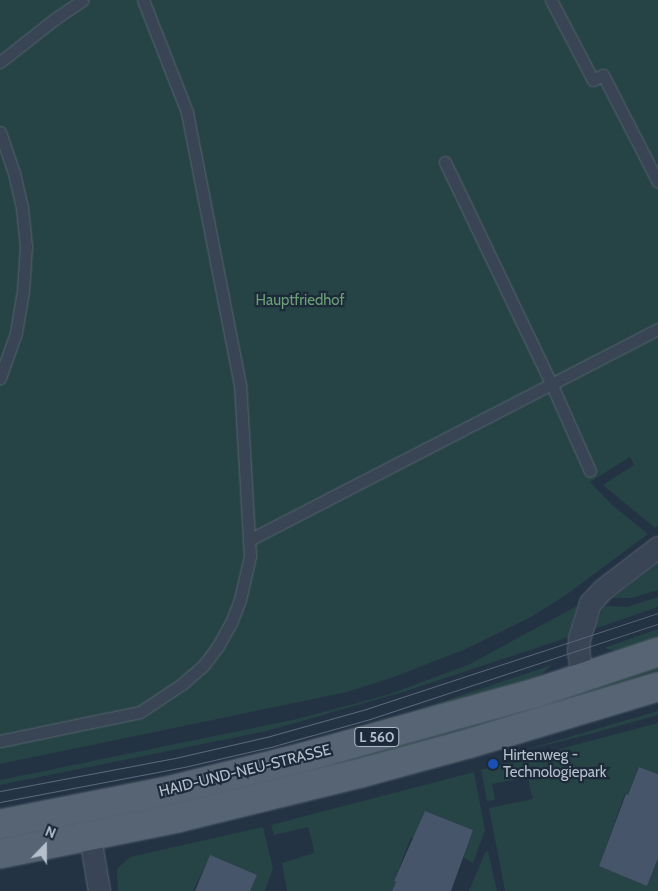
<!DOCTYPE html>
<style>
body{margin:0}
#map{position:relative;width:658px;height:891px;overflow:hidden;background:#243344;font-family:Cabin,sans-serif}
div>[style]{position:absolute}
.green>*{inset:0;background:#264345}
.building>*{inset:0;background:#465569}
.roads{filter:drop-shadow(0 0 1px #576371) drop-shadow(0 0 1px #576371)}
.service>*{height:11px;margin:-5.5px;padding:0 5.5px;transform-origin:5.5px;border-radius:5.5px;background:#394554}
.minor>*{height:21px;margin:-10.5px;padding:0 10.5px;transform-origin:10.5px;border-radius:10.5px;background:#394554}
.primary>*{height:28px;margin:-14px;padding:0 14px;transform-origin:14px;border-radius:14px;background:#576474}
.tram>*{height:1px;margin:-0.5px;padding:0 0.5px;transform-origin:0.5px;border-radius:0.5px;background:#5b697b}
.dots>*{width:14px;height:14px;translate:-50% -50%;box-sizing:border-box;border:2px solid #1d2a39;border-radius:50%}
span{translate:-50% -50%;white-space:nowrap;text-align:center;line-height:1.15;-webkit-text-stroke:4.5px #1d2a39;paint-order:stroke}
.shield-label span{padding:1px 4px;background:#1d2a39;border:1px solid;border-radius:4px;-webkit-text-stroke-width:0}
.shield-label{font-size:14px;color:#b6c0cd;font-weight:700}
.park-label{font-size:15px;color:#6ba075}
.poi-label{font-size:15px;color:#b6c0cd}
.left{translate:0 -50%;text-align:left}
.street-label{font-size:15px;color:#b6c0cd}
.north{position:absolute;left:20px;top:821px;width:50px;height:50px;-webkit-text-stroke:4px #1d2a39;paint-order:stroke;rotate:22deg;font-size:14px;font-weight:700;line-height:20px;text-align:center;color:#b6c0cd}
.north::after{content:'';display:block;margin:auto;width:18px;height:22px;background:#b6c0cd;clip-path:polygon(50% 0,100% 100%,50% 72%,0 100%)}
</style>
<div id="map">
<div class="green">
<i style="clip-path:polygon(0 0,658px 0,658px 526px,655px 528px,603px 485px,634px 465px,630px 457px,590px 482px,611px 504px,648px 534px,566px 595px,531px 617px,466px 649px,391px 678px,347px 692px,0 764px)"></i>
<i style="clip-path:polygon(658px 563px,658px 590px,632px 598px,612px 598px)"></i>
<i style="clip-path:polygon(658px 597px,658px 607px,594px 629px,604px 606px,627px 607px)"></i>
<i style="clip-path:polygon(577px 606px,569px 637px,406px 691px,267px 731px,0 785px,0 780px,297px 719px,387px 695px,468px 665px)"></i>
<i style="clip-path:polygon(658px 629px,658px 641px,619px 652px,604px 648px)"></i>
<i style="clip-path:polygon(658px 663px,658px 676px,289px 780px,115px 819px,0 841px,0 837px)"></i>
<i style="clip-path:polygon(552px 665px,536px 679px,415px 715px,414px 711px)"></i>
<i style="clip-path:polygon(658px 711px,658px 715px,586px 735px,511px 754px)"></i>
<i style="clip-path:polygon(658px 723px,658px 774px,639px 767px,628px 795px,625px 794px,599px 866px,647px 885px,658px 858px,658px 891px,505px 891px,489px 808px,533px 799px,531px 792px,528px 777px,492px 784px,495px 800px,487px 801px,481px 770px)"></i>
<i style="clip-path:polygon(474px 772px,485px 830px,473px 863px,462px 857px,473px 830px,425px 811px,414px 838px,411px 837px,394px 881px,396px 882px,392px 891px,287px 891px,282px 863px,314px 853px,312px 841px,308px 827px,274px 835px,271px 825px)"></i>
<i style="clip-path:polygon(263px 827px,273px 868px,265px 891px,250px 891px,257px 875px,210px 856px,193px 891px,118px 891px,117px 869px,130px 857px)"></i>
<i style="clip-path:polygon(488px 851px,497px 891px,469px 891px,485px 853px)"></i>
</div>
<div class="building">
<i style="clip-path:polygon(639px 767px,658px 774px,658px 858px,647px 886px,599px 866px,626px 794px,628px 795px)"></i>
<i style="clip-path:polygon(425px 811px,473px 830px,451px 891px,392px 891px,396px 882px,394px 881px)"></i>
<i style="clip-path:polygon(210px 855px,257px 875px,250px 891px,195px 891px)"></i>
</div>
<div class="roads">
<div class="service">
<i style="left:551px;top:0;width:90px;rotate:62.3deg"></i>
<i style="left:593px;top:80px;width:11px;rotate:-27deg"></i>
<i style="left:603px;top:75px;width:120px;rotate:62.8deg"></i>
<i style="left:0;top:62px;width:71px;rotate:-38.2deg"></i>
<i style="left:56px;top:18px;width:32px;rotate:-34deg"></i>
<i style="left:0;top:132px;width:43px;rotate:71.1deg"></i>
<i style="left:14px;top:173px;width:36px;rotate:77deg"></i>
<i style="left:22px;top:208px;width:38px;rotate:84deg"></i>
<i style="left:26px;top:246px;width:45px;rotate:93.8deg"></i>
<i style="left:23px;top:291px;width:43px;rotate:99.5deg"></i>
<i style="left:16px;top:333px;width:48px;rotate:109.6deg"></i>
<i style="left:445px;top:162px;width:245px;rotate:64.4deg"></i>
<i style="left:551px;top:383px;width:96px;rotate:66.1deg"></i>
<i style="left:249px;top:540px;width:460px;rotate:-27.3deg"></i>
<i style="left:0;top:741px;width:143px;rotate:-11.7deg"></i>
<i style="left:140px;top:712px;width:50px;rotate:-33.7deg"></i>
<i style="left:182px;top:684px;width:28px;rotate:-41deg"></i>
<i style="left:203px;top:666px;width:25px;rotate:-53deg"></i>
<i style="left:218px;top:646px;width:26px;rotate:-61deg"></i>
<i style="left:231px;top:623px;width:25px;rotate:-69deg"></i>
<i style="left:240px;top:600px;width:45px;rotate:-77.2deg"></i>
<i style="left:250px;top:556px;width:171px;rotate:-93.3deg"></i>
<i style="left:240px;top:385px;width:278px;rotate:-101deg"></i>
<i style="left:187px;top:112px;width:120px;rotate:-111.4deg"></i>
</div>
<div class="minor">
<i style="left:582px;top:678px;width:27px;rotate:-98deg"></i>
<i style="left:578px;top:651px;width:12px;rotate:-85deg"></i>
<i style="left:579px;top:639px;width:38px;rotate:-73deg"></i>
<i style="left:590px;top:603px;width:19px;rotate:-47deg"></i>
<i style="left:603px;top:589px;width:69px;rotate:-37.4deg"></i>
<i style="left:90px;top:837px;width:55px;rotate:80.5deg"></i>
</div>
<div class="primary">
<i style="left:0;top:824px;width:174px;rotate:-11.2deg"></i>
<i style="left:171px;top:790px;width:137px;rotate:-13.9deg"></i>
<i style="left:304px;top:757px;width:240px;rotate:-15.5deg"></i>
<i style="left:535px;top:693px;width:130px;rotate:-18.4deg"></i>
<i style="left:0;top:854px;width:182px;rotate:-11.4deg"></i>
<i style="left:178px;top:818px;width:188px;rotate:-13.8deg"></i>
<i style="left:361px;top:773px;width:114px;rotate:-15.3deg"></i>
<i style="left:471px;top:743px;width:195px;rotate:-16.7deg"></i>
</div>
</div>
<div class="tram">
<i style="left:0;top:791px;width:178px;rotate:-10.7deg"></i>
<i style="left:175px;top:758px;width:98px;rotate:-13deg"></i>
<i style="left:270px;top:736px;width:100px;rotate:-15.7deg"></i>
<i style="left:366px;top:709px;width:307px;rotate:-18.2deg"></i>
<i style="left:0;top:802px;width:187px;rotate:-10.8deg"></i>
<i style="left:184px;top:767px;width:92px;rotate:-13.1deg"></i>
<i style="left:274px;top:746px;width:100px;rotate:-15.7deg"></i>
<i style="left:370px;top:719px;width:303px;rotate:-18.3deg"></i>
</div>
<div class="dots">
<i style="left:493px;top:764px;background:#1a4fb4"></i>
</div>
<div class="shield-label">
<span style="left:377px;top:737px">L 560</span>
</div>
<div class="park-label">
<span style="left:300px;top:301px">Hauptfriedhof</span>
</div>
<div class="poi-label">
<span class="left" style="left:503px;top:764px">Hirtenweg -<br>Technologiepark</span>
</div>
<div class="street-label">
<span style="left:245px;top:771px;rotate:-14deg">HAID-UND-NEU-STRASSE</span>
</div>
<div class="north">N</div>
</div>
